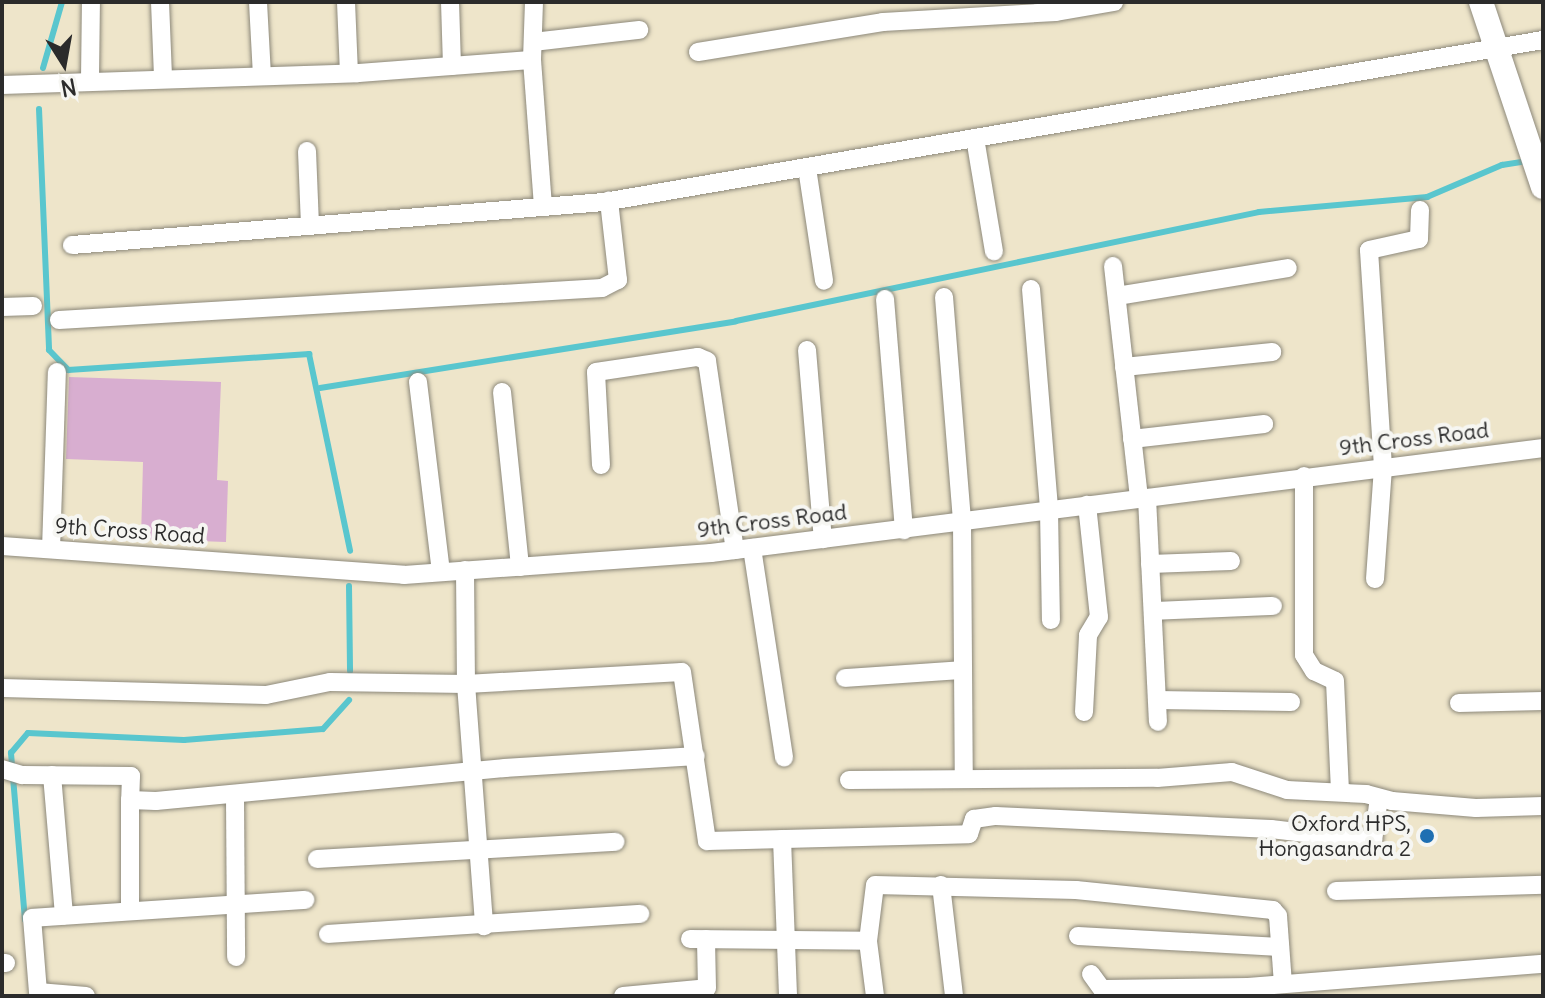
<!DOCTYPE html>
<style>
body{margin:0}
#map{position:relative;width:1545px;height:998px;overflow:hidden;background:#eee5ca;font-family:Delius,sans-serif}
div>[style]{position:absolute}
.stream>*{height:6px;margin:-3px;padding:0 3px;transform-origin:3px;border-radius:3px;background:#59c6ce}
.building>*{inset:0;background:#d8aed0}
.roads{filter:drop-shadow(0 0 2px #8c887a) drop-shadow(0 0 2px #8c887a)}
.street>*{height:18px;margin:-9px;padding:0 9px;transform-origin:9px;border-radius:9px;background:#fff}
.secondary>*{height:24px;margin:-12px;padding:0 12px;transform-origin:12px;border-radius:12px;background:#fff}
.dots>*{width:22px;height:22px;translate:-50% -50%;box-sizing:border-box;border:4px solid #f6f6f2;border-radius:50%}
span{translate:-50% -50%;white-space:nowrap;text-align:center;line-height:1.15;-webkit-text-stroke:8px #f6f6f2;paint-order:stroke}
.street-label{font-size:22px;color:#2b2b2b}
.poi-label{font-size:22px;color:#2b2b2b}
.right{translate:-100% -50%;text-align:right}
.frame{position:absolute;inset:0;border:4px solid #2b2b2b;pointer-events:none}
.north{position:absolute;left:24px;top:24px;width:80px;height:80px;-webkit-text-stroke:6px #f6f6f2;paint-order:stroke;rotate:169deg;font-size:22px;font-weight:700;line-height:32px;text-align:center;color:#2b2b2b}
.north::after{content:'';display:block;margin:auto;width:28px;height:36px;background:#2b2b2b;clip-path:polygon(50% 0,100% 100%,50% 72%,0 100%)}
</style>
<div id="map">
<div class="stream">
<i style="left:43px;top:68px;width:69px;rotate:-73.9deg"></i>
<i style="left:39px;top:109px;width:241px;rotate:87.6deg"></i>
<i style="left:49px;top:350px;width:28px;rotate:46deg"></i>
<i style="left:68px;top:370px;width:242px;rotate:-3.8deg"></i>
<i style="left:309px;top:354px;width:201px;rotate:78.2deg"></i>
<i style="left:320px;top:388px;width:421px;rotate:-9.1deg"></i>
<i style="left:736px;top:321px;width:534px;rotate:-11.77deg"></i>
<i style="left:1259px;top:212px;width:169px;rotate:-5.1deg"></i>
<i style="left:1427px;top:197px;width:82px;rotate:-23.1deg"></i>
<i style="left:1502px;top:165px;width:26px;rotate:-9deg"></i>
<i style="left:349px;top:586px;width:85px;rotate:89.3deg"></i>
<i style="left:25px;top:920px;width:168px;rotate:-94.8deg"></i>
<i style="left:11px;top:753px;width:26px;rotate:-50deg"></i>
<i style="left:28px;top:733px;width:156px;rotate:2.6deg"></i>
<i style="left:184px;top:740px;width:139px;rotate:-4.5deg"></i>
<i style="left:323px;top:729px;width:39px;rotate:-48deg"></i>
</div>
<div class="building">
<i style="clip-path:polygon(69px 377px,221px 382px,217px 480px,228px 481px,226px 542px,141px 539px,143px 462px,66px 459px)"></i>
</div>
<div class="roads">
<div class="street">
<i style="left:160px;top:2px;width:76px;rotate:87.7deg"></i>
<i style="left:258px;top:2px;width:74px;rotate:86.9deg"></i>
<i style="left:346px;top:2px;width:71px;rotate:87.6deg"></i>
<i style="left:450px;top:2px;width:64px;rotate:88.2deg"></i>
<i style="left:534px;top:2px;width:58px;rotate:92deg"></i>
<i style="left:532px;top:60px;width:147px;rotate:85.7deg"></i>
<i style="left:533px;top:42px;width:107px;rotate:-6.5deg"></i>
<i style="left:698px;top:52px;width:187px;rotate:-9.2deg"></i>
<i style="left:883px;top:22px;width:173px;rotate:-3.3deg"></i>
<i style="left:1056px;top:12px;width:59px;rotate:-9.8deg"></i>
<i style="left:90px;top:79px;width:77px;rotate:-89.3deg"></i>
<i style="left:2px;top:85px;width:356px;rotate:-1.9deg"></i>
<i style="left:358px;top:73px;width:174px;rotate:-4.3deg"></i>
<i style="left:975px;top:138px;width:115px;rotate:80.5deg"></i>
<i style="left:307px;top:151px;width:74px;rotate:87.7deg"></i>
<i style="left:807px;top:168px;width:114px;rotate:81.4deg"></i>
<i style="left:72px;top:245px;width:534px;rotate:-4.62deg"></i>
<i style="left:604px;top:202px;width:953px;rotate:-9.79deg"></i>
<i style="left:1113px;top:266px;width:234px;rotate:83.6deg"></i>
<i style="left:1031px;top:289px;width:222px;rotate:85.3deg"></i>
<i style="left:1049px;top:510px;width:110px;rotate:89deg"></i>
<i style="left:1117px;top:296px;width:173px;rotate:-9.3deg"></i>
<i style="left:944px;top:297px;width:226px;rotate:85.4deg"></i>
<i style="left:962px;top:522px;width:257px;rotate:89.6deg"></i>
<i style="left:885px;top:299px;width:232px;rotate:85.3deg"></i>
<i style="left:2px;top:307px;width:31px;rotate:-2deg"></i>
<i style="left:59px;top:320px;width:544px;rotate:-3.37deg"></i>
<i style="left:602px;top:288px;width:18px;rotate:-27deg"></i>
<i style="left:618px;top:280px;width:80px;rotate:-96.5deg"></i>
<i style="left:807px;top:350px;width:190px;rotate:85.2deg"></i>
<i style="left:1124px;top:367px;width:149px;rotate:-5.8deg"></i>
<i style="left:418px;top:382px;width:191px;rotate:83.1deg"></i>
<i style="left:502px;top:392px;width:176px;rotate:84.1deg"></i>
<i style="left:1132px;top:439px;width:133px;rotate:-6.5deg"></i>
<i style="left:601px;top:465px;width:93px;rotate:-93.1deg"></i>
<i style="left:596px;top:372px;width:103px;rotate:-8.4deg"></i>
<i style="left:698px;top:357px;width:10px;rotate:24deg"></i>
<i style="left:707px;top:361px;width:191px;rotate:81.6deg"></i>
<i style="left:1304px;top:476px;width:179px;rotate:90deg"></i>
<i style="left:1304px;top:655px;width:19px;rotate:58deg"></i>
<i style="left:1314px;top:671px;width:23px;rotate:25deg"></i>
<i style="left:1335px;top:681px;width:111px;rotate:87.4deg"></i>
<i style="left:1147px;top:498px;width:224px;rotate:87.2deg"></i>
<i style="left:2px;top:546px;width:403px;rotate:4.1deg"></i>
<i style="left:404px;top:575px;width:308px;rotate:-4.1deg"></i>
<i style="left:711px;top:553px;width:839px;rotate:-7.19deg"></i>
<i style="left:752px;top:548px;width:212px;rotate:81.3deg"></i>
<i style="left:51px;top:549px;width:177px;rotate:-88.1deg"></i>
<i style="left:1150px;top:564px;width:81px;rotate:-2.1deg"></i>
<i style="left:465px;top:570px;width:114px;rotate:89.5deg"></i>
<i style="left:466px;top:684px;width:243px;rotate:85.7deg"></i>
<i style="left:1375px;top:579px;width:112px;rotate:-85.9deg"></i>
<i style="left:1383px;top:467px;width:217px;rotate:-93.7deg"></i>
<i style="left:1369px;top:250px;width:51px;rotate:-12.4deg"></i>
<i style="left:1419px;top:239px;width:29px;rotate:-88deg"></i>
<i style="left:1153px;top:611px;width:120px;rotate:-2.4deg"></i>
<i style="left:845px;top:678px;width:118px;rotate:-3.9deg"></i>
<i style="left:2px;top:688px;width:264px;rotate:1.5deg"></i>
<i style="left:266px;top:695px;width:65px;rotate:-11.5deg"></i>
<i style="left:330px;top:682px;width:136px;rotate:0.8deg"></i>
<i style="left:466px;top:684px;width:216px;rotate:-3.2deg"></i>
<i style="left:682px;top:672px;width:171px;rotate:81.6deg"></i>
<i style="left:707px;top:841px;width:262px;rotate:-1.5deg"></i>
<i style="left:969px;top:834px;width:16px;rotate:-72deg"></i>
<i style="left:974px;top:819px;width:22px;rotate:-8deg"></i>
<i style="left:996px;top:816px;width:275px;rotate:2.7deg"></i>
<i style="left:1271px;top:829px;width:103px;rotate:6.7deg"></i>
<i style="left:1373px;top:841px;width:43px;rotate:-82.1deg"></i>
<i style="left:1157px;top:700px;width:134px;rotate:0.9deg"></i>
<i style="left:1459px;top:703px;width:84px;rotate:-1.4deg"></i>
<i style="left:1084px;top:712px;width:77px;rotate:-87deg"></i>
<i style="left:1088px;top:635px;width:21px;rotate:-59deg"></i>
<i style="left:1099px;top:617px;width:113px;rotate:-96.1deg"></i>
<i style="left:2px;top:769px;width:21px;rotate:17deg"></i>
<i style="left:22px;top:775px;width:109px;rotate:0.5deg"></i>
<i style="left:131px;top:776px;width:24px;rotate:92deg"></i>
<i style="left:130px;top:800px;width:26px;rotate:2deg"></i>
<i style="left:156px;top:801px;width:351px;rotate:-5.4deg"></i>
<i style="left:505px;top:768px;width:191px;rotate:-3.6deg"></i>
<i style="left:52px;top:775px;width:141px;rotate:85.1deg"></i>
<i style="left:849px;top:780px;width:308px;rotate:-0.4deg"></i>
<i style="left:1157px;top:778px;width:75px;rotate:-4.6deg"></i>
<i style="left:1232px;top:772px;width:58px;rotate:18.1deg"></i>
<i style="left:1287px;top:790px;width:79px;rotate:2.9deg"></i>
<i style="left:1366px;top:794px;width:27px;rotate:15deg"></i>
<i style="left:1392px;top:801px;width:84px;rotate:4.8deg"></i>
<i style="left:1476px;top:808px;width:67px;rotate:-1.7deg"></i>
<i style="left:235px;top:797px;width:160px;rotate:89.6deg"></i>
<i style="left:782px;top:839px;width:157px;rotate:87.8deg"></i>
<i style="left:317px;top:859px;width:299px;rotate:-3.3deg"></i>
<i style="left:941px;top:885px;width:112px;rotate:83.3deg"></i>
<i style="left:1336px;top:891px;width:207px;rotate:-1.7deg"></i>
<i style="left:130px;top:911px;width:111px;rotate:-90deg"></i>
<i style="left:328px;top:934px;width:313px;rotate:-3.7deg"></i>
<i style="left:1078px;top:936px;width:202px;rotate:3.1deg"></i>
<i style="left:690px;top:939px;width:178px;rotate:0.6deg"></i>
<i style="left:2px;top:963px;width:4px"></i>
<i style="left:1091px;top:974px;width:27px;rotate:54deg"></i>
<i style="left:1105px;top:989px;width:143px;rotate:-0.8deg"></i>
<i style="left:1248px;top:987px;width:296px;rotate:-4.5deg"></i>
<i style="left:86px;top:996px;width:48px;rotate:-175.2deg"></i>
<i style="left:38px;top:992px;width:74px;rotate:-94.6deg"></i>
<i style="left:32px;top:918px;width:274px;rotate:-3.8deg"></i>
<i style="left:623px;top:996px;width:84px;rotate:-5.4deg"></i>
<i style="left:707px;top:988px;width:49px;rotate:-91.2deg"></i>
<i style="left:875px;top:996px;width:55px;rotate:-97.3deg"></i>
<i style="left:868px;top:941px;width:56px;rotate:-82.9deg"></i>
<i style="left:875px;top:885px;width:201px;rotate:1.4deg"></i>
<i style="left:1076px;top:890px;width:198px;rotate:5.8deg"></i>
<i style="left:1273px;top:910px;width:8px;rotate:50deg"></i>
<i style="left:1278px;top:916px;width:68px;rotate:85.8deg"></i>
</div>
<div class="secondary">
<i style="left:1481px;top:2px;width:195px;rotate:71.5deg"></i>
</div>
</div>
<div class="dots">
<i style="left:1427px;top:836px;background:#1f6fb2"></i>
</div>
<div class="street-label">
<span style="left:1414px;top:439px;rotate:-7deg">9th Cross Road</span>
<span style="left:772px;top:521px;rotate:-7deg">9th Cross Road</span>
<span style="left:130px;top:531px;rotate:4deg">9th Cross Road</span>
</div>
<div class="poi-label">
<span class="right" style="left:1411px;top:836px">Oxford HPS,<br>Hongasandra 2</span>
</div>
<div class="frame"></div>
<div class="north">N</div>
</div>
